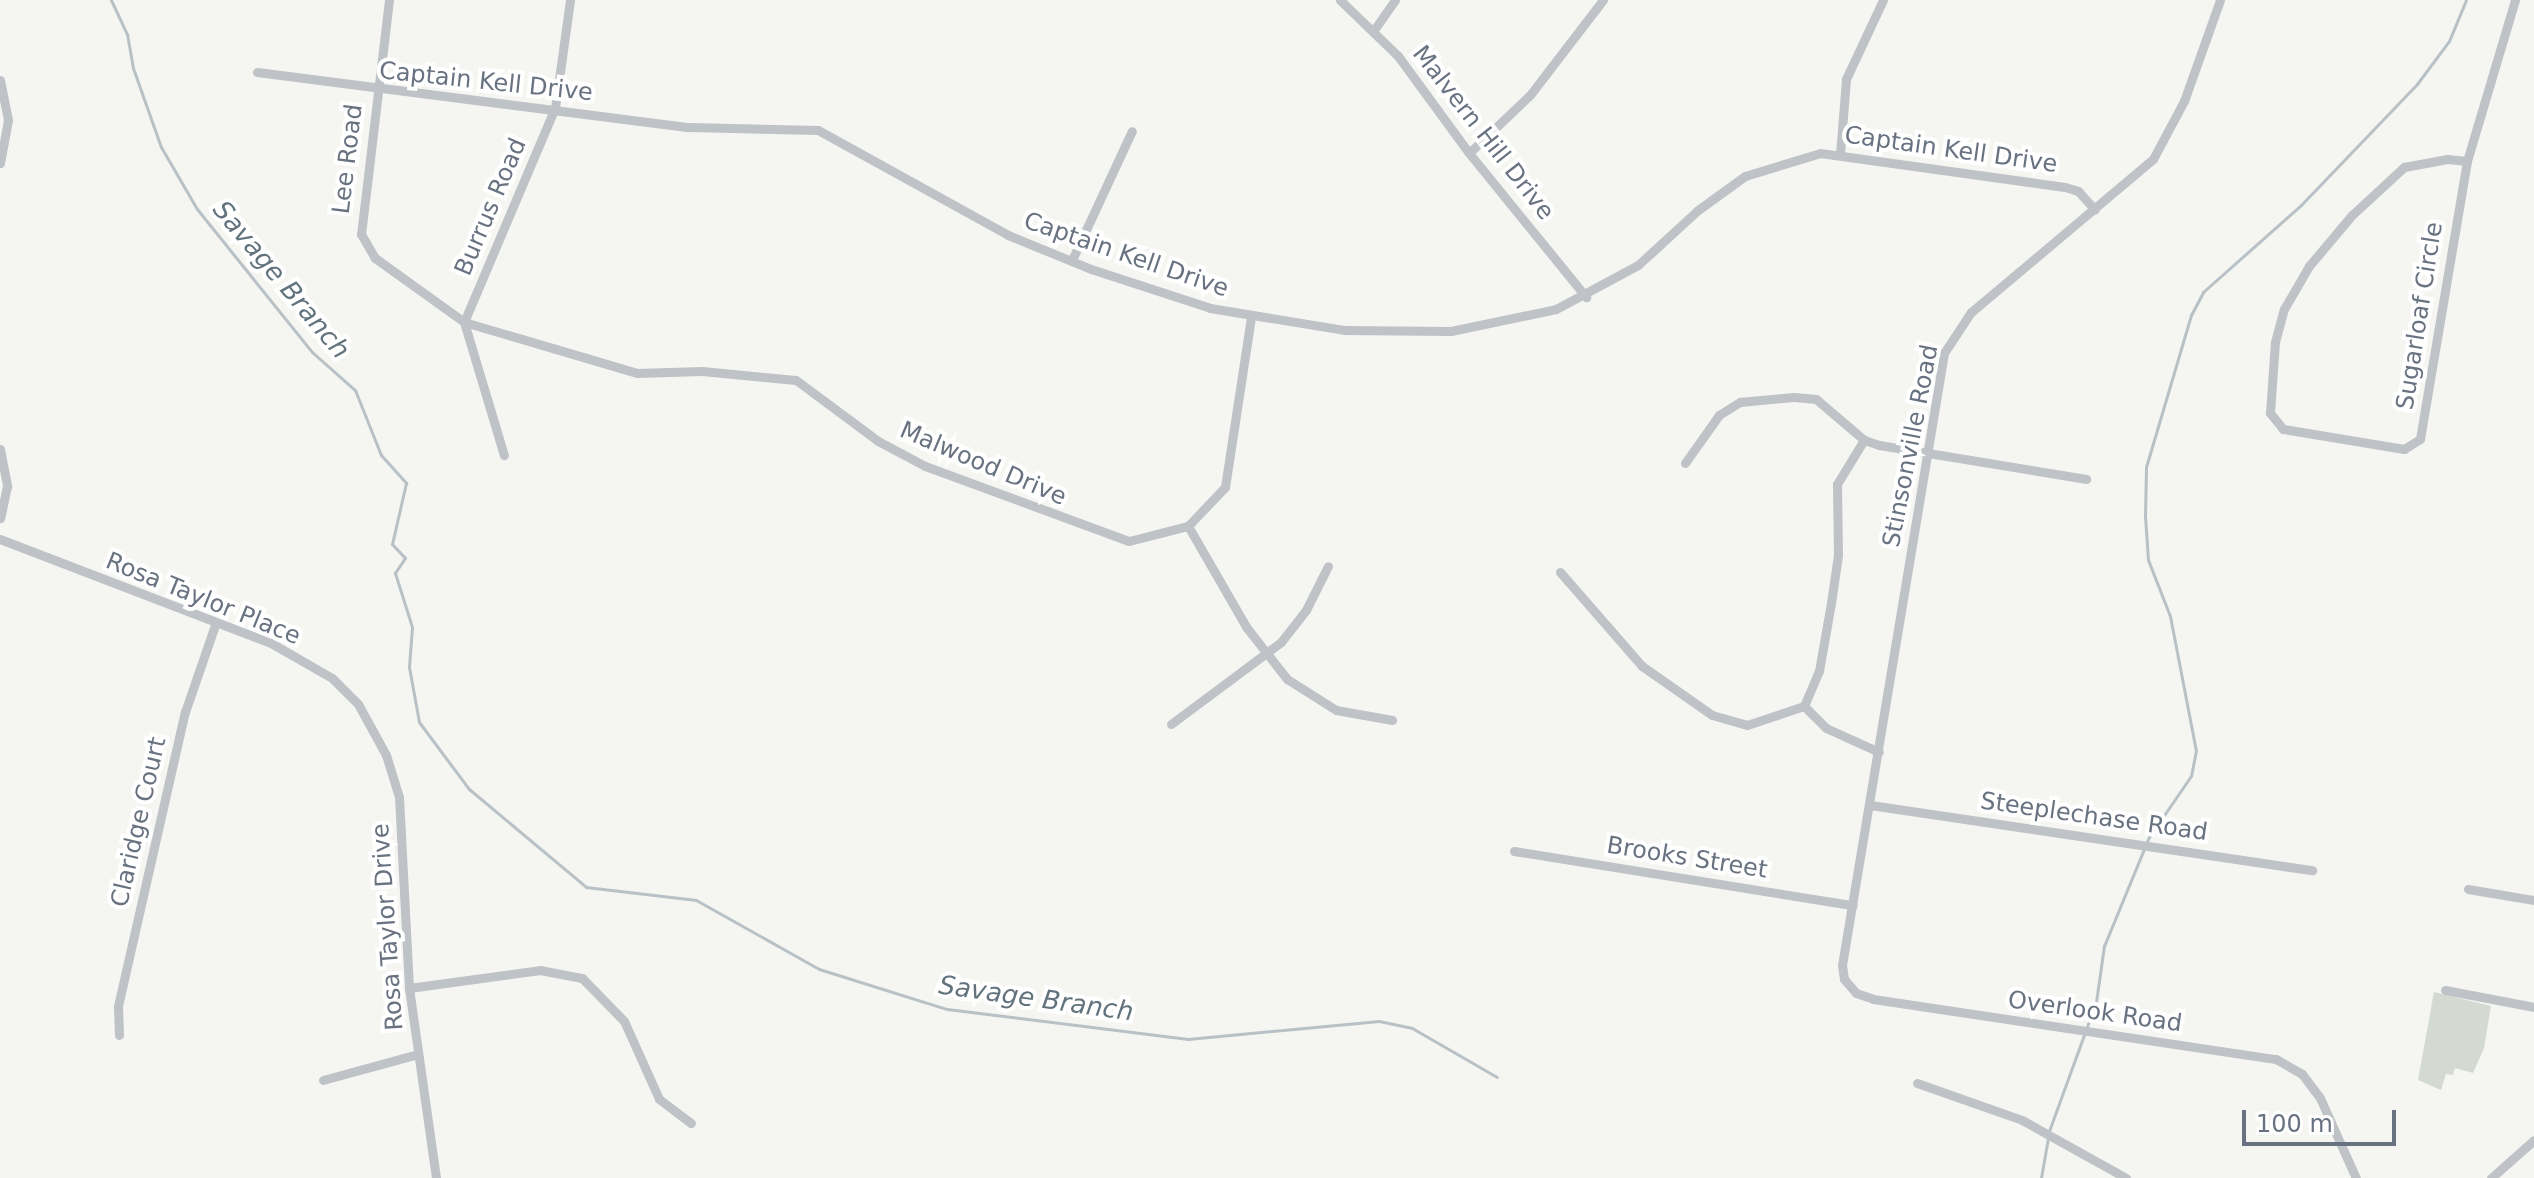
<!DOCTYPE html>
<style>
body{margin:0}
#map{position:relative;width:2534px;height:1178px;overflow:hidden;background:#f5f5f2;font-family:"DejaVu Sans",sans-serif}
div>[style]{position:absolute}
.green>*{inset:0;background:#d4dad2}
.stream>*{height:3px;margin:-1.5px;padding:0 1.5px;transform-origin:1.5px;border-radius:1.5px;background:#b8c1c6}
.minor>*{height:9px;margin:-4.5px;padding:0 4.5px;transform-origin:4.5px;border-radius:4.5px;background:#bfc2c6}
span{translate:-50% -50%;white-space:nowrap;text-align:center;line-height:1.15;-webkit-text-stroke:8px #fff;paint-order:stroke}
.street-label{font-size:24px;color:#687280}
.water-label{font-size:26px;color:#63737d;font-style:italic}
.scale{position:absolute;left:2242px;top:1110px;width:154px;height:36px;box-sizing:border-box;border:4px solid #687280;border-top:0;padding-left:10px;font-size:24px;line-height:28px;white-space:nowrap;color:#687280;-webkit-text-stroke:6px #fff;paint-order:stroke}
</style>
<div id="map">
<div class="green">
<i style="clip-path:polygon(2434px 992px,2491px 1006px,2484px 1048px,2473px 1073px,2455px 1068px,2453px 1075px,2446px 1074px,2441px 1090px,2418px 1080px)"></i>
</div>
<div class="stream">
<i style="left:111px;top:0;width:38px;rotate:65deg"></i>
<i style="left:127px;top:34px;width:35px;rotate:80deg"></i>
<i style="left:133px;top:68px;width:84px;rotate:70.5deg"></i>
<i style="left:161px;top:147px;width:72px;rotate:59.9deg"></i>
<i style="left:197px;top:209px;width:184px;rotate:51.2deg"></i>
<i style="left:312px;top:352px;width:57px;rotate:41.5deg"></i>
<i style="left:355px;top:390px;width:70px;rotate:68.2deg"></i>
<i style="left:381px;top:455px;width:38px;rotate:48deg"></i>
<i style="left:406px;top:483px;width:63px;rotate:102.9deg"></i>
<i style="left:392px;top:544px;width:19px;rotate:47deg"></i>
<i style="left:405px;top:558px;width:18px;rotate:124deg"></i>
<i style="left:395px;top:573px;width:57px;rotate:72.5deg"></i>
<i style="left:412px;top:627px;width:40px;rotate:94.3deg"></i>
<i style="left:409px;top:667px;width:56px;rotate:79.7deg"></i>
<i style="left:419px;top:722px;width:84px;rotate:53.3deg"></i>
<i style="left:469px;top:789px;width:153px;rotate:39.9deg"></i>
<i style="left:586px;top:887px;width:111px;rotate:6.7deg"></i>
<i style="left:696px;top:900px;width:141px;rotate:29.3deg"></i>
<i style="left:819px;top:969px;width:134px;rotate:17.4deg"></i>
<i style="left:947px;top:1009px;width:243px;rotate:7.1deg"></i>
<i style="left:1188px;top:1039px;width:192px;rotate:-5.4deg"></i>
<i style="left:1379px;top:1021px;width:34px;rotate:12deg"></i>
<i style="left:1412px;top:1028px;width:98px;rotate:30deg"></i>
<i style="left:2049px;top:1131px;width:137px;rotate:-70deg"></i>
<i style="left:2096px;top:1002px;width:57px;rotate:-81.9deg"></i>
<i style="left:2104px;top:946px;width:118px;rotate:-67.6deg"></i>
<i style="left:2149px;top:837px;width:74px;rotate:-55.5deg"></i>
<i style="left:2191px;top:776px;width:25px;rotate:-79deg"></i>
<i style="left:2196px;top:751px;width:137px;rotate:-100.9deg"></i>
<i style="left:2170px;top:616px;width:60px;rotate:-111.4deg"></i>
<i style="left:2148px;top:560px;width:44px;rotate:-93.9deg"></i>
<i style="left:2145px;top:516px;width:49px;rotate:-88.8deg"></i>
<i style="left:2146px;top:467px;width:159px;rotate:-73.5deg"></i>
<i style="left:2191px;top:315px;width:26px;rotate:-62deg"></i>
<i style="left:2203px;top:292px;width:131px;rotate:-41.6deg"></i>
<i style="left:2301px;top:205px;width:168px;rotate:-46.2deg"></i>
<i style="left:2417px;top:84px;width:54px;rotate:-53.3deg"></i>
<i style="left:2449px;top:41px;width:44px;rotate:-67.5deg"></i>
<i style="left:2041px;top:1178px;width:41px;rotate:-80.1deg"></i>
</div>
<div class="minor">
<i style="left:389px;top:0;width:236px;rotate:96.8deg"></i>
<i style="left:361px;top:234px;width:28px;rotate:60deg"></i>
<i style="left:375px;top:258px;width:110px;rotate:35.7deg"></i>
<i style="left:464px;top:322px;width:180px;rotate:16.4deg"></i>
<i style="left:637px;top:373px;width:65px;rotate:-1.8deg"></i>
<i style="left:702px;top:371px;width:94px;rotate:5.5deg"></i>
<i style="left:796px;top:380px;width:102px;rotate:36.6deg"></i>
<i style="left:878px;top:441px;width:53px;rotate:28deg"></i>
<i style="left:925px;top:466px;width:217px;rotate:20.2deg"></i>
<i style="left:1129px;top:541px;width:61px;rotate:-14.3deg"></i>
<i style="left:1188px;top:526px;width:54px;rotate:-46.5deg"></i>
<i style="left:1225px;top:487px;width:172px;rotate:-81.3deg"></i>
<i style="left:1340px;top:0;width:81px;rotate:44deg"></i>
<i style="left:1398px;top:56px;width:120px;rotate:53.8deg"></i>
<i style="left:1469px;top:153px;width:186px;rotate:50.9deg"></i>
<i style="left:2220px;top:0;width:107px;rotate:109.6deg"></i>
<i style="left:2184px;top:101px;width:66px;rotate:118.1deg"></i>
<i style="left:2153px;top:159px;width:238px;rotate:139.9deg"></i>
<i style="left:1971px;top:312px;width:49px;rotate:123.4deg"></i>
<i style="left:1944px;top:353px;width:620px;rotate:99.46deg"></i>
<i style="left:1842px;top:965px;width:14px;rotate:82deg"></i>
<i style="left:1844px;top:979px;width:18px;rotate:49deg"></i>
<i style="left:1856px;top:993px;width:18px;rotate:19deg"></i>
<i style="left:1873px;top:999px;width:407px;rotate:8.5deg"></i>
<i style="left:2276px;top:1059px;width:30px;rotate:30deg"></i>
<i style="left:2302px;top:1074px;width:30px;rotate:53deg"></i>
<i style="left:2320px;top:1098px;width:88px;rotate:65.8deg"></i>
<i style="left:1374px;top:30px;width:37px;rotate:-55deg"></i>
<i style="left:257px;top:72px;width:435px;rotate:7.3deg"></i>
<i style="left:689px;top:127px;width:129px;rotate:1.3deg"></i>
<i style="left:818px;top:130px;width:217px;rotate:28.9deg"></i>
<i style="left:1008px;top:235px;width:90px;rotate:22.3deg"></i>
<i style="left:1091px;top:269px;width:125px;rotate:18.1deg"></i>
<i style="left:1210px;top:308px;width:137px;rotate:9.3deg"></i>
<i style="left:1345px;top:330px;width:106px;rotate:0.5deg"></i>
<i style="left:1451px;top:331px;width:107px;rotate:-11.8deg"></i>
<i style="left:1556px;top:309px;width:93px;rotate:-28.2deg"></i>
<i style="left:1638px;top:265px;width:81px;rotate:-42.5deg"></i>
<i style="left:1698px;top:210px;width:58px;rotate:-35.9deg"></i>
<i style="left:1745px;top:176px;width:78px;rotate:-17deg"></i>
<i style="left:1820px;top:153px;width:247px;rotate:7.9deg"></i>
<i style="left:2065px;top:187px;width:14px;rotate:17deg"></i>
<i style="left:2078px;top:191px;width:25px;rotate:48deg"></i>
<i style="left:0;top:80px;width:41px;rotate:78.7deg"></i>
<i style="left:8px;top:120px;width:44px;rotate:100.5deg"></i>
<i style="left:1469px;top:153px;width:84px;rotate:-43.6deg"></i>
<i style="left:1530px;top:95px;width:120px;rotate:-52.5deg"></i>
<i style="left:1840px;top:154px;width:75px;rotate:-85.4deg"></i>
<i style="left:1846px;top:79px;width:87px;rotate:-64.9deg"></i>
<i style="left:2447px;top:159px;width:20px;rotate:6deg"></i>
<i style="left:2467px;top:161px;width:282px;rotate:99.6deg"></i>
<i style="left:2420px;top:439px;width:19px;rotate:148deg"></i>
<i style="left:2404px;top:449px;width:123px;rotate:-170.6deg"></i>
<i style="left:2283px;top:429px;width:21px;rotate:-129deg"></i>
<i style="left:2270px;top:413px;width:71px;rotate:-86deg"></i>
<i style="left:2275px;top:342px;width:34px;rotate:-75deg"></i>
<i style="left:2284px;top:309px;width:50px;rotate:-59.8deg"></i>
<i style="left:2309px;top:266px;width:67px;rotate:-49.9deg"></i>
<i style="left:2352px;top:215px;width:71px;rotate:-42.7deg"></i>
<i style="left:2404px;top:167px;width:44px;rotate:-10.5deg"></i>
<i style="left:2467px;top:161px;width:168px;rotate:-73.4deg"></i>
<i style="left:1072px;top:260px;width:142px;rotate:-65.1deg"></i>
<i style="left:464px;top:322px;width:233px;rotate:-67deg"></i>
<i style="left:555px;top:108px;width:109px;rotate:-82.1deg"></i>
<i style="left:464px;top:322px;width:139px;rotate:73.3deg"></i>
<i style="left:0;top:449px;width:38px;rotate:79deg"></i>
<i style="left:7px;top:486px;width:33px;rotate:102deg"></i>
<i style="left:1685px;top:463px;width:59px;rotate:-54.7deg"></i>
<i style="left:1719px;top:415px;width:25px;rotate:-32deg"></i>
<i style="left:1740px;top:402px;width:54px;rotate:-5.3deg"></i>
<i style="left:1794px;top:397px;width:22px;rotate:5deg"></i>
<i style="left:1816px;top:399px;width:63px;rotate:40.5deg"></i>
<i style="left:1864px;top:440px;width:16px;rotate:18deg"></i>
<i style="left:1879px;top:445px;width:210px;rotate:9.3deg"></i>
<i style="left:1188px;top:526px;width:118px;rotate:60deg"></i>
<i style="left:1247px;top:628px;width:65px;rotate:51.9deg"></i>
<i style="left:1287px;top:679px;width:58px;rotate:32.3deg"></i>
<i style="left:1336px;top:710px;width:57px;rotate:10.1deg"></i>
<i style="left:0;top:539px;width:290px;rotate:21deg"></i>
<i style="left:271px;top:643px;width:70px;rotate:29.8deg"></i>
<i style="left:332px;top:678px;width:37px;rotate:45deg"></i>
<i style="left:358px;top:704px;width:58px;rotate:61.2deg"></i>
<i style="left:386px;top:755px;width:44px;rotate:72.8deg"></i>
<i style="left:399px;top:797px;width:191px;rotate:87deg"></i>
<i style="left:409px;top:988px;width:192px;rotate:81.9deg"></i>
<i style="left:1560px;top:572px;width:125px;rotate:48.9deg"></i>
<i style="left:1642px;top:666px;width:85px;rotate:35deg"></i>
<i style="left:1712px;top:715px;width:36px;rotate:16deg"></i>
<i style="left:1747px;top:725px;width:60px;rotate:-18.4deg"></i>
<i style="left:1804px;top:706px;width:38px;rotate:-67deg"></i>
<i style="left:1819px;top:671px;width:69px;rotate:-80deg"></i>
<i style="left:1831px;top:603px;width:49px;rotate:-81.7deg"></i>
<i style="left:1838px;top:555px;width:71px;rotate:-90.8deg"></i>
<i style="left:1837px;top:484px;width:52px;rotate:-58.5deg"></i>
<i style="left:1804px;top:706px;width:31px;rotate:45deg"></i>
<i style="left:1826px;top:728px;width:58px;rotate:24.4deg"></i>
<i style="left:1171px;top:724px;width:137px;rotate:-36.7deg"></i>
<i style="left:1281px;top:642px;width:41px;rotate:-52deg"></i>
<i style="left:1306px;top:610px;width:49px;rotate:-63.4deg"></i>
<i style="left:1870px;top:805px;width:447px;rotate:8.4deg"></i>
<i style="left:1514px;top:851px;width:343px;rotate:9.1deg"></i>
<i style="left:2468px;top:889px;width:67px;rotate:9.5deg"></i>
<i style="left:409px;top:988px;width:132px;rotate:-7.8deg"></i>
<i style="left:540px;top:970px;width:43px;rotate:10.8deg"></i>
<i style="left:582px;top:978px;width:60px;rotate:45.7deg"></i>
<i style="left:624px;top:1021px;width:85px;rotate:65.8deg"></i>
<i style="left:659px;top:1099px;width:40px;rotate:37deg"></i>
<i style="left:2445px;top:990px;width:91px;rotate:10.8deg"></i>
<i style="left:119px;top:1035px;width:29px;rotate:-92deg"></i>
<i style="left:118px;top:1006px;width:302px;rotate:-77.2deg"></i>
<i style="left:185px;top:712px;width:95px;rotate:-71deg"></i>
<i style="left:323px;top:1080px;width:98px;rotate:-15.3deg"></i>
<i style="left:1917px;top:1083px;width:111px;rotate:19.4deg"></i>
<i style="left:2022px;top:1120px;width:119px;rotate:29.1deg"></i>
<i style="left:2491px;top:1178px;width:57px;rotate:-41.5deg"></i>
</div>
<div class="street-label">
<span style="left:486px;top:82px;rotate:6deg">Captain Kell Drive</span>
<span style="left:1483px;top:133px;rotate:52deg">Malvern Hill Drive</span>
<span style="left:1951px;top:150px;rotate:8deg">Captain Kell Drive</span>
<span style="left:348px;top:159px;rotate:-83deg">Lee Road</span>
<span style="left:491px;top:207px;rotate:-67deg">Burrus Road</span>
<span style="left:1126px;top:255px;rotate:19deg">Captain Kell Drive</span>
<span style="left:2420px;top:316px;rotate:-81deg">Sugarloaf Circle</span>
<span style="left:1911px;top:446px;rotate:-79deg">Stinsonville Road</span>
<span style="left:983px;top:464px;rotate:23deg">Malwood Drive</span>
<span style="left:203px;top:599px;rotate:22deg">Rosa Taylor Place</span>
<span style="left:2094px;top:817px;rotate:8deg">Steeplechase Road</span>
<span style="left:139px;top:822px;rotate:-77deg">Claridge Court</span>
<span style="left:1687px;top:858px;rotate:9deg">Brooks Street</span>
<span style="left:388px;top:927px;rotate:-94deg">Rosa Taylor Drive</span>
<span style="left:2095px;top:1012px;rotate:8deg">Overlook Road</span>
</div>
<div class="water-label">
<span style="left:281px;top:280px;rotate:50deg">Savage Branch</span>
<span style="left:1036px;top:999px;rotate:8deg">Savage Branch</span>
</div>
<div class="scale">100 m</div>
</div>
